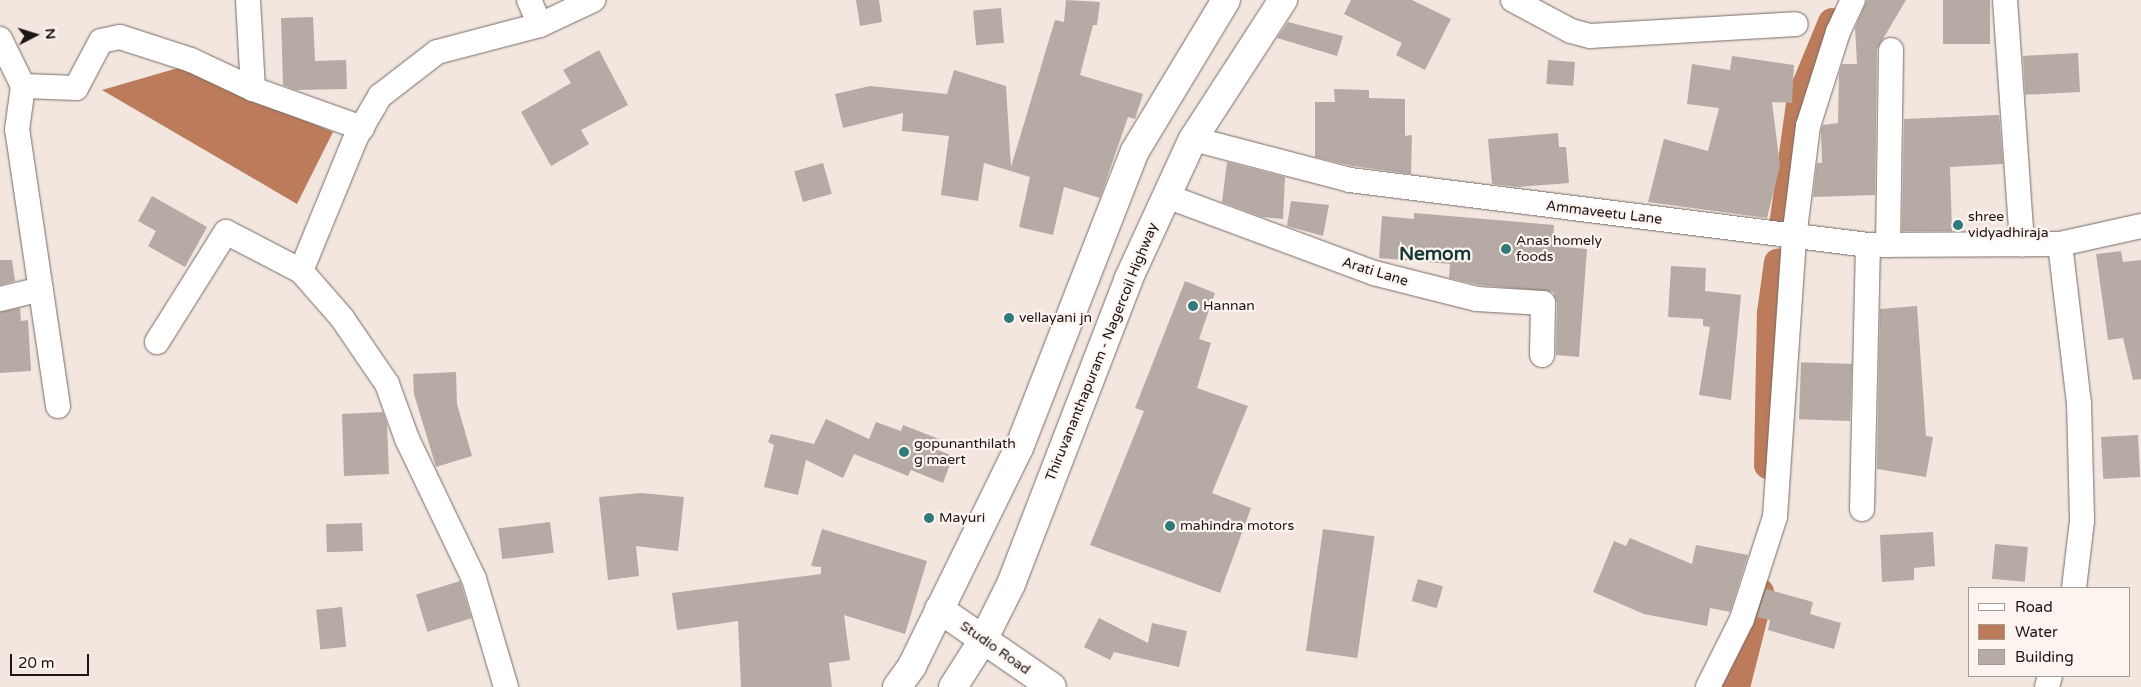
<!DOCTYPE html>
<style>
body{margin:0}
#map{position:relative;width:2141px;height:687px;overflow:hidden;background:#f3e6df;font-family:"Varela Round",sans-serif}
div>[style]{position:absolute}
.water>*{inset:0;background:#bc7c5c}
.canal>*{height:28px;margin:-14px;padding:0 14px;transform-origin:14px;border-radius:14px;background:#bc7c5c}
.building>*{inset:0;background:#b6aaa4;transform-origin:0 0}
.roads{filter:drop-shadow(0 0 1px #776b66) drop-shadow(0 0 1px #776b66)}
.street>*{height:24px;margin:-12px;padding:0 12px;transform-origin:12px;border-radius:12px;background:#fff}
.secondary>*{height:28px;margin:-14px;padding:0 14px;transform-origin:14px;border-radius:14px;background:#fff}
.primary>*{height:28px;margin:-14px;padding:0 14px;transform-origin:14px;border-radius:14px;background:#fff}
.dots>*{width:14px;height:14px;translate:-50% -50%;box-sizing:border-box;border:2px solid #fef4ef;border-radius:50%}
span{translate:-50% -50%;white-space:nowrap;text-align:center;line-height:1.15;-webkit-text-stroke:4.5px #fef4ef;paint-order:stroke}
.street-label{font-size:14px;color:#1b1614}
.poi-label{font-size:14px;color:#1b1614}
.left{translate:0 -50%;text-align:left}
.district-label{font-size:19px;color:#143738;font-weight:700}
.legend{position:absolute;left:1968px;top:587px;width:162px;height:90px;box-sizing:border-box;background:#fef4ef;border:1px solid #a39b97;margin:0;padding:6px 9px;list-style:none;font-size:15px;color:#1b1614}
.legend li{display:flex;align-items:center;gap:10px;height:25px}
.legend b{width:25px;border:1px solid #a39b97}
.north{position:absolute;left:10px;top:10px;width:50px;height:50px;-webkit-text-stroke:4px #fef4ef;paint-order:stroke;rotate:85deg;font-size:14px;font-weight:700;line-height:20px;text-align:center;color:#1b1614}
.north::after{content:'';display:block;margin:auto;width:18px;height:22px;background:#1b1614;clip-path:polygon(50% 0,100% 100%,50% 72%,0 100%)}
.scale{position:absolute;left:10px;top:654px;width:79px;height:22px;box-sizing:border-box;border:2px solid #1b1614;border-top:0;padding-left:6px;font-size:15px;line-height:18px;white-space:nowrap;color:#1b1614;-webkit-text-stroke:4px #fef4ef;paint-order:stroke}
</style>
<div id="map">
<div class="water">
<i style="clip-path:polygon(178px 68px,333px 132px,297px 204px,102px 90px)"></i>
</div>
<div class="canal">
<i style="left:1784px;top:219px;width:123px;rotate:-82.1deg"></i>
<i style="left:1801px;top:97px;width:81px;rotate:-67.5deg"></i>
<i style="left:1768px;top:465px;width:152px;rotate:-88.9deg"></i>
<i style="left:1771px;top:313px;width:51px;rotate:-82.2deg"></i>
<i style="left:1736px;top:687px;width:98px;rotate:-75.8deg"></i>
</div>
<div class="building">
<i style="clip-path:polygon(856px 0,879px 0,882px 22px,860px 26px)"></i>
<i style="clip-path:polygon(1066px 0,1100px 2px,1097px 25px,1093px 25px,1080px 75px,1143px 94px,1135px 119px,1128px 117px,1100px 198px,1064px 187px,1053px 235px,1019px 227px,1030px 177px,984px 163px,978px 201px,941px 195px,949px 136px,902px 131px,903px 113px,843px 128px,835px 94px,870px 86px,947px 94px,954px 70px,1006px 86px,1011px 167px,1055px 20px,1064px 22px)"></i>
<i style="clip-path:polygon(1351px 0,1412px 0,1451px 19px,1425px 70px,1396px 55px,1402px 43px,1344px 14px)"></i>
<i style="clip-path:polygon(1867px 0,1906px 0,1877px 49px,1875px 195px,1813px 197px,1817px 163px,1822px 163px,1821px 129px,1823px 125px,1838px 123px,1839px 74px,1842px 64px,1857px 64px,1855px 28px)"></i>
<i style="left:1943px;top:0;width:47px;height:44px"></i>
<i style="left:1001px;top:8px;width:35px;height:28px;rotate:85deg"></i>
<i style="clip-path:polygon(313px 17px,315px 61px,346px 60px,347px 89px,296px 90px,283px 85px,281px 18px)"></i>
<i style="clip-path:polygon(1288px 22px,1343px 36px,1337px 56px,1277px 38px)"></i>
<i style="clip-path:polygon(599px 50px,628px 105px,581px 130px,589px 144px,551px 166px,521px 112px,571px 83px,563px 70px)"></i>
<i style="left:2078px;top:53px;width:39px;height:55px;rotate:87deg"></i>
<i style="clip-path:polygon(1732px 56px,1794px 65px,1792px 103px,1772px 102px,1780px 166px,1767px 218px,1648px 202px,1664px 139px,1708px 151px,1719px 108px,1687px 104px,1692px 64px,1730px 70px)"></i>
<i style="left:1548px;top:60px;width:27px;height:24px;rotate:4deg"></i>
<i style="clip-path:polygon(1334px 89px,1369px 90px,1369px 98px,1405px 99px,1405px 136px,1412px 135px,1411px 174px,1353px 166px,1315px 157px,1315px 102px,1335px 102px)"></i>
<i style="clip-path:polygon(1999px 115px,2003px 164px,1950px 167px,1952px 231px,1902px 231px,1904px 119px)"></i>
<i style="clip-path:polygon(1558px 133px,1559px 147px,1566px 147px,1569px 183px,1518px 187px,1492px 184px,1488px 139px)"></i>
<i style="clip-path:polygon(1227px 162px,1285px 177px,1283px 219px,1262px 217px,1222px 202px)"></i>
<i style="left:823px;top:163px;width:32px;height:30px;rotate:74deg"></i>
<i style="clip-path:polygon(152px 196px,207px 227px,185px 267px,148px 246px,156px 231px,138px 221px)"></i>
<i style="clip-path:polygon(1291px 201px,1329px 205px,1323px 236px,1287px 226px)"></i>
<i style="clip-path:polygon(1414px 213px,1554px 225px,1553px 246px,1587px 249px,1579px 357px,1556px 355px,1557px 303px,1553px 292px,1479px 285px,1449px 278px,1450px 264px,1379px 258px,1382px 216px,1414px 219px)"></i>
<i style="clip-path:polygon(2121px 251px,2123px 262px,2141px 260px,2141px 379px,2133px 380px,2123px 338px,2108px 340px,2096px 254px)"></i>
<i style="clip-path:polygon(0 260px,12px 260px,15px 281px,0 285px)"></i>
<i style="clip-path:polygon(1671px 266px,1706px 268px,1705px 291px,1741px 295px,1731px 400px,1699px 395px,1710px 327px,1703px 326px,1703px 319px,1668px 317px)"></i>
<i style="clip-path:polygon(1185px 281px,1215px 293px,1199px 339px,1211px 343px,1197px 388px,1248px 406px,1212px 493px,1251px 508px,1220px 593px,1090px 545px,1144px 411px,1135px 408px)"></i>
<i style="clip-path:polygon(1917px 306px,1926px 436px,1933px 437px,1926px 477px,1877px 469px,1880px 309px)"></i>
<i style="clip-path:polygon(20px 308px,21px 321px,28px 320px,31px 371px,0 373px,0 312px)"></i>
<i style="left:1852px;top:364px;width:57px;height:51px;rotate:92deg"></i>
<i style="clip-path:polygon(456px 372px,457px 404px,472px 456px,436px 467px,414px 394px,413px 374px)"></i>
<i style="clip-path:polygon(383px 412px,387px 424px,389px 474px,344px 476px,342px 414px)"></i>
<i style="clip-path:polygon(826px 419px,869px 439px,876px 422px,901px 431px,903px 425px,939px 439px,935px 449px,953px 456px,943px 483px,911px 470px,908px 476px,854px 454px,843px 478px,806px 460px,798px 495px,764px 487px,774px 445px,768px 442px,771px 434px,814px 444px)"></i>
<i style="left:2138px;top:435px;width:42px;height:37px;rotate:87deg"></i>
<i style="clip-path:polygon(641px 493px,684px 497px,678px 551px,636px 546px,639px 576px,608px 580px,599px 497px)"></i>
<i style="left:550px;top:522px;width:31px;height:52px;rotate:83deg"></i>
<i style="left:362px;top:523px;width:28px;height:36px;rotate:88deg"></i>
<i style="clip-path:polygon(822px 529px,927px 561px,905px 634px,844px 615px,850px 660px,829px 663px,832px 687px,741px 687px,738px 621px,677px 630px,672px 593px,821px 574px,821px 567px,811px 566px)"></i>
<i style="left:1323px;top:529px;width:52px;height:123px;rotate:8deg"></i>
<i style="clip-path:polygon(1933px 532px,1935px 566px,1914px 568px,1914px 580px,1882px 582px,1880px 535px)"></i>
<i style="clip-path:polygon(1630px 538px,1692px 564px,1696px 545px,1748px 555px,1730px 612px,1710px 608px,1707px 626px,1644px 614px,1593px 592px,1614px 541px,1626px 546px)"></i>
<i style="left:1995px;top:544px;width:33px;height:35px;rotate:5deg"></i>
<i style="left:1418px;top:579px;width:26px;height:23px;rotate:16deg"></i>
<i style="left:460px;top:581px;width:39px;height:46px;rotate:73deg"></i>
<i style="clip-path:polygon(1766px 589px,1813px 602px,1810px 614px,1841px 623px,1834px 649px,1768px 630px,1770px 620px,1757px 617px)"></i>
<i style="left:342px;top:607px;width:40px;height:26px;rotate:84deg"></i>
<i style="clip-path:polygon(1099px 618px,1148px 643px,1152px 623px,1187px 631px,1179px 667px,1114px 652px,1110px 660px,1084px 647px)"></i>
</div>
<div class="roads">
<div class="street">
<i style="left:248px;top:0;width:89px;rotate:86.8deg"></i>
<i style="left:529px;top:0;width:27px;rotate:66deg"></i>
<i style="left:1513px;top:0;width:66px;rotate:28.1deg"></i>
<i style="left:1571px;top:31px;width:20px;rotate:15deg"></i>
<i style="left:1590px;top:36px;width:206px;rotate:-3.3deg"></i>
<i style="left:2005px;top:0;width:245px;rotate:86deg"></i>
<i style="left:0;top:39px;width:52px;rotate:63.9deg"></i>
<i style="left:1193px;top:139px;width:162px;rotate:14.6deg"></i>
<i style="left:1350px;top:180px;width:522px;rotate:7.15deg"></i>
<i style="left:1868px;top:245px;width:192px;rotate:-0.3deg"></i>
<i style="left:2060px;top:244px;width:83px;rotate:-12.5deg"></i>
<i style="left:1166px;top:196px;width:222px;rotate:20.3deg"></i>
<i style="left:1374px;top:273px;width:106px;rotate:14.2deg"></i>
<i style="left:1477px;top:299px;width:66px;rotate:3.5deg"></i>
<i style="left:1543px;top:303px;width:52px;rotate:91.1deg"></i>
<i style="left:2060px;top:244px;width:160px;rotate:83.2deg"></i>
<i style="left:2079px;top:403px;width:118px;rotate:88.5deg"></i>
<i style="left:2082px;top:521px;width:67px;rotate:96.8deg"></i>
<i style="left:1888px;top:245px;width:195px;rotate:-89.1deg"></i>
<i style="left:301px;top:271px;width:145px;rotate:-67.7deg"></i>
<i style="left:356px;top:137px;width:48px;rotate:-59.7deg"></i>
<i style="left:380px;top:96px;width:72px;rotate:-37.7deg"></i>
<i style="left:437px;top:52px;width:106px;rotate:-14.7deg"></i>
<i style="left:540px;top:25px;width:59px;rotate:-25.3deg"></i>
<i style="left:0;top:299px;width:42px;rotate:-13.7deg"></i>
<i style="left:157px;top:342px;width:130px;rotate:-57.9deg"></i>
<i style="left:226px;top:232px;width:85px;rotate:27.5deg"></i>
<i style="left:301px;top:271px;width:62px;rotate:48.9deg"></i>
<i style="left:342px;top:318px;width:80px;rotate:55.7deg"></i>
<i style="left:387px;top:384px;width:59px;rotate:70deg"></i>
<i style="left:407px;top:439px;width:155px;rotate:64.4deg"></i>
<i style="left:474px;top:579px;width:113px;rotate:73.5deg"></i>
<i style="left:58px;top:406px;width:279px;rotate:-98.4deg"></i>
<i style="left:17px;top:130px;width:44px;rotate:-82.2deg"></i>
<i style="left:23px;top:86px;width:53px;rotate:2.2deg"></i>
<i style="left:76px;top:88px;width:53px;rotate:-62deg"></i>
<i style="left:101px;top:41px;width:19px;rotate:-12deg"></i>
<i style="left:120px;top:37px;width:75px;rotate:17.9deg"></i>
<i style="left:191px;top:60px;width:68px;rotate:25.1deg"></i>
<i style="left:253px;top:89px;width:116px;rotate:19.7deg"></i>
<i style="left:1862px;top:509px;width:264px;rotate:-88.7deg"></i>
<i style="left:1708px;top:687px;width:76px;rotate:-63.4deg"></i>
<i style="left:1742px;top:619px;width:107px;rotate:-72.1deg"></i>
<i style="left:1775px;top:517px;width:280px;rotate:-86.1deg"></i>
<i style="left:1794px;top:238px;width:113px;rotate:-82.9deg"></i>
<i style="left:1808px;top:126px;width:99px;rotate:-72.3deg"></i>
<i style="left:1838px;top:32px;width:35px;rotate:-65deg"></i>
<i style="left:2047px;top:687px;width:11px;rotate:-75deg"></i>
</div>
<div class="secondary">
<i style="left:939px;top:609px;width:137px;rotate:34.6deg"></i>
</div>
<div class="primary">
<i style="left:897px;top:687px;width:26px;rotate:-54deg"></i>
<i style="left:912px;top:666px;width:243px;rotate:-63.9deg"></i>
<i style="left:1019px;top:448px;width:319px;rotate:-68.7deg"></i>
<i style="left:1135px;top:151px;width:176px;rotate:-58.9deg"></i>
<i style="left:953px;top:687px;width:56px;rotate:-57.4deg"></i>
<i style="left:983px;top:640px;width:63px;rotate:-63.4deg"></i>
<i style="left:1011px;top:584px;width:326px;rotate:-68.9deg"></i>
<i style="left:1128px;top:280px;width:155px;rotate:-65.3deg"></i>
<i style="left:1193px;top:139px;width:166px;rotate:-57.1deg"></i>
</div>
</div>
<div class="dots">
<i style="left:1958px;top:225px;background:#317a7c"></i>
<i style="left:1506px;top:249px;background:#317a7c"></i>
<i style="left:1193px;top:306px;background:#317a7c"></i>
<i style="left:1009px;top:318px;background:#317a7c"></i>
<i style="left:904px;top:452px;background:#317a7c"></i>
<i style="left:929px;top:518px;background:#317a7c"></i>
<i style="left:1170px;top:526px;background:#317a7c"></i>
</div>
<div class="street-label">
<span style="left:1604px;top:213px;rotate:7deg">Ammaveetu Lane</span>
<span style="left:1375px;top:272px;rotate:17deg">Arati Lane</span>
<span style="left:1102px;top:352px;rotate:-68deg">Thiruvananthapuram - Nagercoil Highway</span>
<span style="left:995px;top:648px;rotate:35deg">Studio Road</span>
</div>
<div class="poi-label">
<span class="left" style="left:1968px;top:225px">shree<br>vidyadhiraja</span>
<span class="left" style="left:1516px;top:249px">Anas homely<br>foods</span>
<span class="left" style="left:1203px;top:306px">Hannan</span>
<span class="left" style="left:1019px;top:318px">vellayani jn</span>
<span class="left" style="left:914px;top:452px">gopunanthilath<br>g maert</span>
<span class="left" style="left:939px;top:518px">Mayuri</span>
<span class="left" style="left:1180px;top:526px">mahindra motors</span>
</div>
<div class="district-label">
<span style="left:1435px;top:255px">Nemom</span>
</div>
<ul class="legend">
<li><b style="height:6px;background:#fff"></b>Road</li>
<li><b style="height:14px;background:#bc7c5c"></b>Water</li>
<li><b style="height:14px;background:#b6aaa4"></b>Building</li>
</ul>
<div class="north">N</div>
<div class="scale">20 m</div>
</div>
